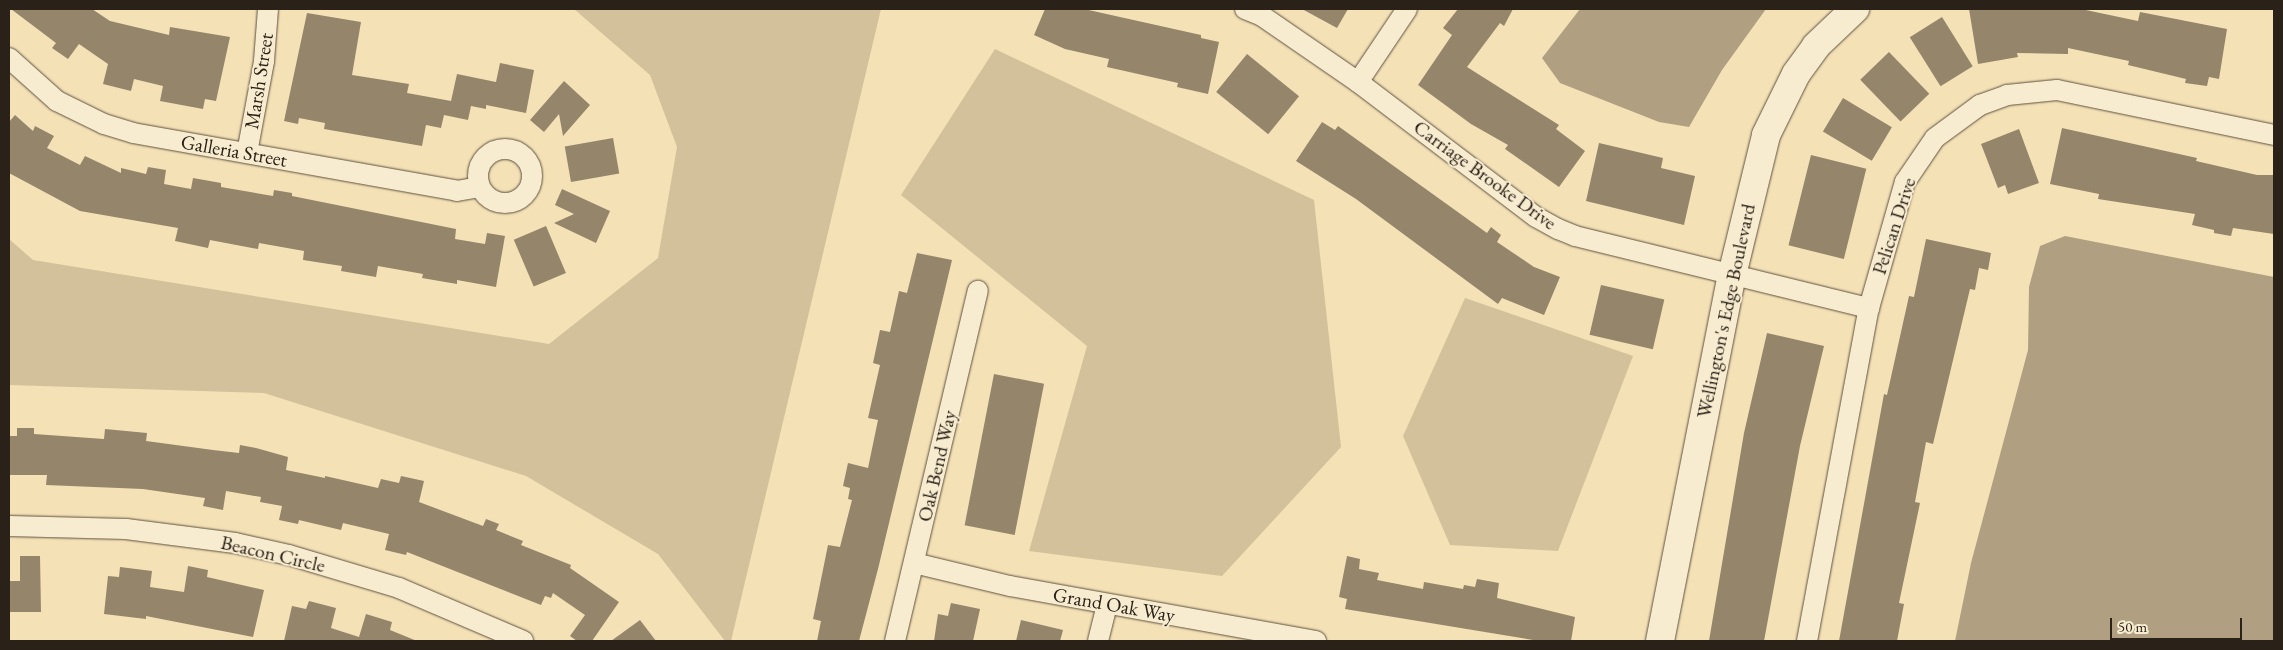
<!DOCTYPE html>
<style>
body{margin:0}
#map{position:relative;width:2283px;height:650px;overflow:hidden;background:#f5e1b6;font-family:"EB Garamond",serif}
div>[style]{position:absolute}
.green>*{inset:0;background:#d2c19b}
.water>*{inset:0;background:#b0a081}
.building>*{inset:0;background:#94856b;transform-origin:0 0}
.roads{filter:drop-shadow(0 0 1px #5d5240) drop-shadow(0 0 1px #5d5240)}
.street>*{height:20px;margin:-10px;padding:0 10px;transform-origin:10px;border-radius:10px;background:#f8ecd0}
.street>.ring{margin:-10px;padding:0;box-sizing:content-box;background:none;border:20px solid #f8ecd0;border-radius:50%}
.secondary>*{height:28px;margin:-14px;padding:0 14px;transform-origin:14px;border-radius:14px;background:#f8ecd0}
span{translate:-50% -50%;white-space:nowrap;text-align:center;line-height:1.15;-webkit-text-stroke:4px #f8ecd0;paint-order:stroke}
.street-label{font-size:20px;color:#2a2219}
.frame{position:absolute;inset:0;border:10px solid #2a2219;pointer-events:none}
.scale{position:absolute;left:2110px;top:618px;width:132px;height:22px;box-sizing:border-box;border:2px solid #2a2219;border-top:0;padding-left:6px;font-size:15px;line-height:18px;white-space:nowrap;color:#2a2219;-webkit-text-stroke:4px #f8ecd0;paint-order:stroke}
</style>
<div id="map">
<div class="green">
<i style="clip-path:polygon(574px 9px,881px 9px,731px 641px,725px 641px,658px 554px,526px 476px,264px 393px,9px 385px,9px 239px,33px 260px,549px 344px,658px 258px,677px 147px,650px 75px)"></i>
<i style="clip-path:polygon(995px 49px,1314px 200px,1341px 447px,1222px 576px,1029px 551px,1087px 346px,901px 195px)"></i>
<i style="clip-path:polygon(1465px 298px,1633px 356px,1558px 551px,1450px 545px,1403px 436px)"></i>
</div>
<div class="water">
<i style="clip-path:polygon(1580px 9px,1766px 9px,1722px 70px,1689px 127px,1659px 122px,1560px 83px,1542px 58px)"></i>
<i style="clip-path:polygon(2065px 236px,2274px 277px,2274px 641px,1955px 641px,1971px 563px,2028px 350px,2029px 287px,2040px 246px)"></i>
</div>
<div class="building">
<i style="clip-path:polygon(11px 9px,92px 9px,110px 21px,169px 35px,170px 27px,230px 37px,216px 101px,205px 99px,203px 109px,160px 101px,163px 86px,134px 79px,131px 91px,103px 84px,108px 64px,79px 44px,68px 59px,52px 48px,56px 43px)"></i>
<i style="clip-path:polygon(1045px 9px,1084px 9px,1201px 35px,1201px 38px,1219px 42px,1208px 94px,1177px 87px,1178px 83px,1107px 67px,1109px 59px,1065px 49px,1034px 35px)"></i>
<i style="clip-path:polygon(1302px 9px,1348px 9px,1337px 28px)"></i>
<i style="clip-path:polygon(1458px 9px,1513px 9px,1504px 26px,1500px 23px,1467px 67px,1559px 125px,1556px 129px,1585px 151px,1559px 187px,1505px 149px,1508px 145px,1471px 124px,1418px 85px,1452px 35px,1443px 28px)"></i>
<i style="clip-path:polygon(1969px 9px,2081px 9px,2138px 21px,2140px 12px,2227px 29px,2219px 79px,2209px 77px,2207px 86px,2185px 83px,2186px 79px,2128px 65px,2129px 61px,2068px 48px,2068px 54px,2017px 53px,2018px 57px,1978px 64px)"></i>
<i style="clip-path:polygon(307px 13px,361px 22px,352px 75px,409px 84px,407px 93px,451px 101px,457px 74px,496px 82px,500px 63px,534px 70px,526px 113px,486px 105px,486px 109px,471px 106px,468px 120px,444px 115px,441px 128px,426px 125px,422px 146px,324px 129px,325px 123px,299px 118px,298px 124px,284px 121px)"></i>
<i style="left:1942px;top:17px;width:58px;height:38px;rotate:58deg"></i>
<i style="left:1889px;top:52px;width:58px;height:40px;rotate:46deg"></i>
<i style="left:1247px;top:54px;width:67px;height:49px;rotate:39deg"></i>
<i style="clip-path:polygon(564px 81px,590px 105px,563px 136px,559px 114px,544px 132px,530px 120px)"></i>
<i style="left:1843px;top:98px;width:57px;height:39px;rotate:31deg"></i>
<i style="clip-path:polygon(15px 115px,33px 131px,35px 126px,54px 136px,47px 148px,80px 165px,85px 156px,121px 173px,121px 168px,146px 174px,148px 167px,166px 170px,164px 184px,191px 189px,193px 178px,221px 183px,221px 187px,273px 196px,274px 190px,292px 193px,292px 196px,456px 229px,455px 239px,485px 244px,487px 233px,505px 236px,496px 287px,457px 280px,457px 284px,422px 278px,423px 274px,378px 266px,376px 277px,341px 271px,342px 266px,303px 260px,304px 251px,259px 243px,258px 249px,210px 240px,208px 248px,175px 241px,178px 228px,80px 211px,9px 173px,9px 122px)"></i>
<i style="clip-path:polygon(1322px 122px,1335px 130px,1338px 126px,1487px 233px,1491px 227px,1501px 235px,1497px 242px,1534px 267px,1560px 277px,1544px 315px,1502px 298px,1498px 304px,1356px 199px,1296px 161px)"></i>
<i style="clip-path:polygon(2062px 128px,2197px 158px,2196px 161px,2257px 175px,2274px 175px,2274px 234px,2233px 228px,2231px 236px,2214px 233px,2214px 230px,2192px 225px,2195px 214px,2098px 199px,2099px 194px,2050px 184px)"></i>
<i style="clip-path:polygon(2019px 129px,2039px 183px,2008px 194px,2005px 185px,1998px 188px,1981px 144px)"></i>
<i style="left:613px;top:138px;width:36px;height:49px;rotate:80deg"></i>
<i style="clip-path:polygon(1599px 143px,1663px 158px,1661px 168px,1695px 176px,1684px 225px,1586px 201px)"></i>
<i style="left:1811px;top:155px;width:57px;height:93px;rotate:14deg"></i>
<i style="clip-path:polygon(562px 189px,610px 211px,596px 243px,554px 223px,574px 214px,555px 205px)"></i>
<i style="left:546px;top:226px;width:51px;height:35px;rotate:67deg"></i>
<i style="clip-path:polygon(1926px 239px,1991px 253px,1988px 270px,1979px 268px,1975px 290px,1970px 289px,1933px 444px,1926px 442px,1915px 502px,1920px 503px,1899px 603px,1904px 604px,1897px 641px,1839px 641px,1884px 394px,1887px 395px,1909px 296px,1914px 297px)"></i>
<i style="clip-path:polygon(917px 253px,952px 260px,878px 569px,859px 641px,817px 641px,821px 621px,813px 619px,828px 545px,840px 547px,852px 500px,848px 499px,850px 488px,843px 486px,848px 463px,868px 468px,878px 420px,868px 418px,880px 365px,873px 363px,880px 330px,890px 332px,899px 291px,907px 293px)"></i>
<i style="left:1601px;top:285px;width:65px;height:51px;rotate:13deg"></i>
<i style="clip-path:polygon(1767px 333px,1824px 346px,1800px 446px,1764px 641px,1709px 641px,1744px 433px)"></i>
<i style="left:994px;top:374px;width:51px;height:154px;rotate:11deg"></i>
<i style="clip-path:polygon(17px 428px,34px 428px,34px 434px,104px 439px,105px 429px,147px 433px,146px 441px,213px 450px,239px 453px,240px 445px,256px 448px,288px 457px,286px 470px,325px 478px,325px 476px,378px 488px,381px 479px,399px 483px,401px 476px,424px 481px,419px 502px,483px 526px,486px 519px,499px 524px,496px 530px,523px 541px,521px 545px,571px 565px,570px 568px,619px 602px,592px 641px,577px 641px,570px 636px,585px 615px,553px 593px,551px 598px,545px 596px,541px 605px,407px 552px,406px 555px,385px 550px,389px 534px,343px 523px,341px 530px,299px 520px,298px 524px,279px 520px,282px 506px,260px 502px,261px 497px,226px 491px,223px 510px,203px 506px,205px 498px,143px 489px,46px 485px,47px 475px,9px 475px,9px 436px,17px 436px)"></i>
<i style="clip-path:polygon(20px 556px,40px 556px,41px 612px,9px 612px,9px 581px,20px 581px)"></i>
<i style="clip-path:polygon(1347px 556px,1360px 559px,1359px 569px,1379px 573px,1377px 580px,1423px 589px,1424px 582px,1463px 589px,1464px 585px,1475px 587px,1477px 579px,1499px 583px,1497px 598px,1575px 617px,1571px 641px,1539px 641px,1345px 609px,1347px 599px,1339px 597px)"></i>
<i style="clip-path:polygon(188px 566px,208px 570px,207px 577px,264px 590px,253px 637px,146px 616px,146px 619px,104px 614px,108px 576px,119px 577px,120px 567px,152px 571px,150px 587px,184px 592px)"></i>
<i style="clip-path:polygon(309px 601px,336px 608px,331px 628px,359px 637px,366px 614px,392px 622px,390px 630px,417px 641px,284px 641px,292px 606px,306px 609px)"></i>
<i style="clip-path:polygon(951px 603px,980px 609px,973px 641px,934px 641px,938px 614px,948px 616px)"></i>
<i style="clip-path:polygon(640px 620px,656px 641px,611px 641px)"></i>
<i style="clip-path:polygon(1021px 620px,1063px 630px,1060px 641px,1016px 641px)"></i>
</div>
<div class="roads">
<div class="street">
<i style="left:1245px;top:9px;width:18px;rotate:22deg"></i>
<i style="left:1262px;top:16px;width:116px;rotate:34.5deg"></i>
<i style="left:1358px;top:82px;width:223px;rotate:37.2deg"></i>
<i style="left:1536px;top:217px;width:25px;rotate:29deg"></i>
<i style="left:1558px;top:229px;width:18px;rotate:22deg"></i>
<i style="left:1575px;top:236px;width:303px;rotate:13.8deg"></i>
<i style="left:9px;top:58px;width:64px;rotate:41.9deg"></i>
<i style="left:57px;top:101px;width:52px;rotate:26.1deg"></i>
<i style="left:104px;top:124px;width:30px;rotate:17deg"></i>
<i style="left:133px;top:133px;width:329px;rotate:10.1deg"></i>
<i style="left:457px;top:191px;width:22px;rotate:-10deg"></i>
<i style="left:1358px;top:82px;width:88px;rotate:-56.1deg"></i>
<i class="ring" style="left:478px;top:149px;width:34px;height:34px"></i>
<i style="left:247px;top:153px;width:94px;rotate:-79.5deg"></i>
<i style="left:264px;top:61px;width:52px;rotate:-85.6deg"></i>
<i style="left:9px;top:526px;width:117px;rotate:1.5deg"></i>
<i style="left:126px;top:529px;width:110px;rotate:7.3deg"></i>
<i style="left:235px;top:543px;width:55px;rotate:12.5deg"></i>
<i style="left:289px;top:555px;width:115px;rotate:16.7deg"></i>
<i style="left:399px;top:588px;width:135px;rotate:23.1deg"></i>
<i style="left:914px;top:563px;width:99px;rotate:13.5deg"></i>
<i style="left:1010px;top:586px;width:311px;rotate:10.2deg"></i>
<i style="left:895px;top:641px;width:360px;rotate:-76.7deg"></i>
<i style="left:1098px;top:641px;width:38px;rotate:-76deg"></i>
<i style="left:1807px;top:641px;width:339px;rotate:-79.5deg"></i>
<i style="left:1869px;top:308px;width:131px;rotate:-74.1deg"></i>
<i style="left:1905px;top:182px;width:53px;rotate:-55.7deg"></i>
<i style="left:1935px;top:138px;width:56px;rotate:-36.3deg"></i>
<i style="left:1980px;top:105px;width:29px;rotate:-20deg"></i>
<i style="left:2007px;top:95px;width:50px;rotate:-5.7deg"></i>
<i style="left:2057px;top:90px;width:222px;rotate:11.7deg"></i>
</div>
<div class="secondary">
<i style="left:1660px;top:641px;width:373px;rotate:-78.9deg"></i>
<i style="left:1732px;top:275px;width:144px;rotate:-76.3deg"></i>
<i style="left:1766px;top:135px;width:68px;rotate:-63.8deg"></i>
<i style="left:1796px;top:74px;width:34px;rotate:-54deg"></i>
<i style="left:1816px;top:46px;width:54px;rotate:-43.5deg"></i>
</div>
</div>
<div class="street-label">
<span style="left:259px;top:81px;rotate:-81deg">Marsh Street</span>
<span style="left:234px;top:151px;rotate:10deg">Galleria Street</span>
<span style="left:1485px;top:175px;rotate:36deg">Carriage Brooke Drive</span>
<span style="left:1894px;top:226px;rotate:-72deg">Pelican Drive</span>
<span style="left:1726px;top:311px;rotate:-78deg">Wellington's Edge Boulevard</span>
<span style="left:937px;top:466px;rotate:-77deg">Oak Bend Way</span>
<span style="left:273px;top:554px;rotate:13deg">Beacon Circle</span>
<span style="left:1114px;top:605px;rotate:10deg">Grand Oak Way</span>
</div>
<div class="frame"></div>
<div class="scale">50 m</div>
</div>
